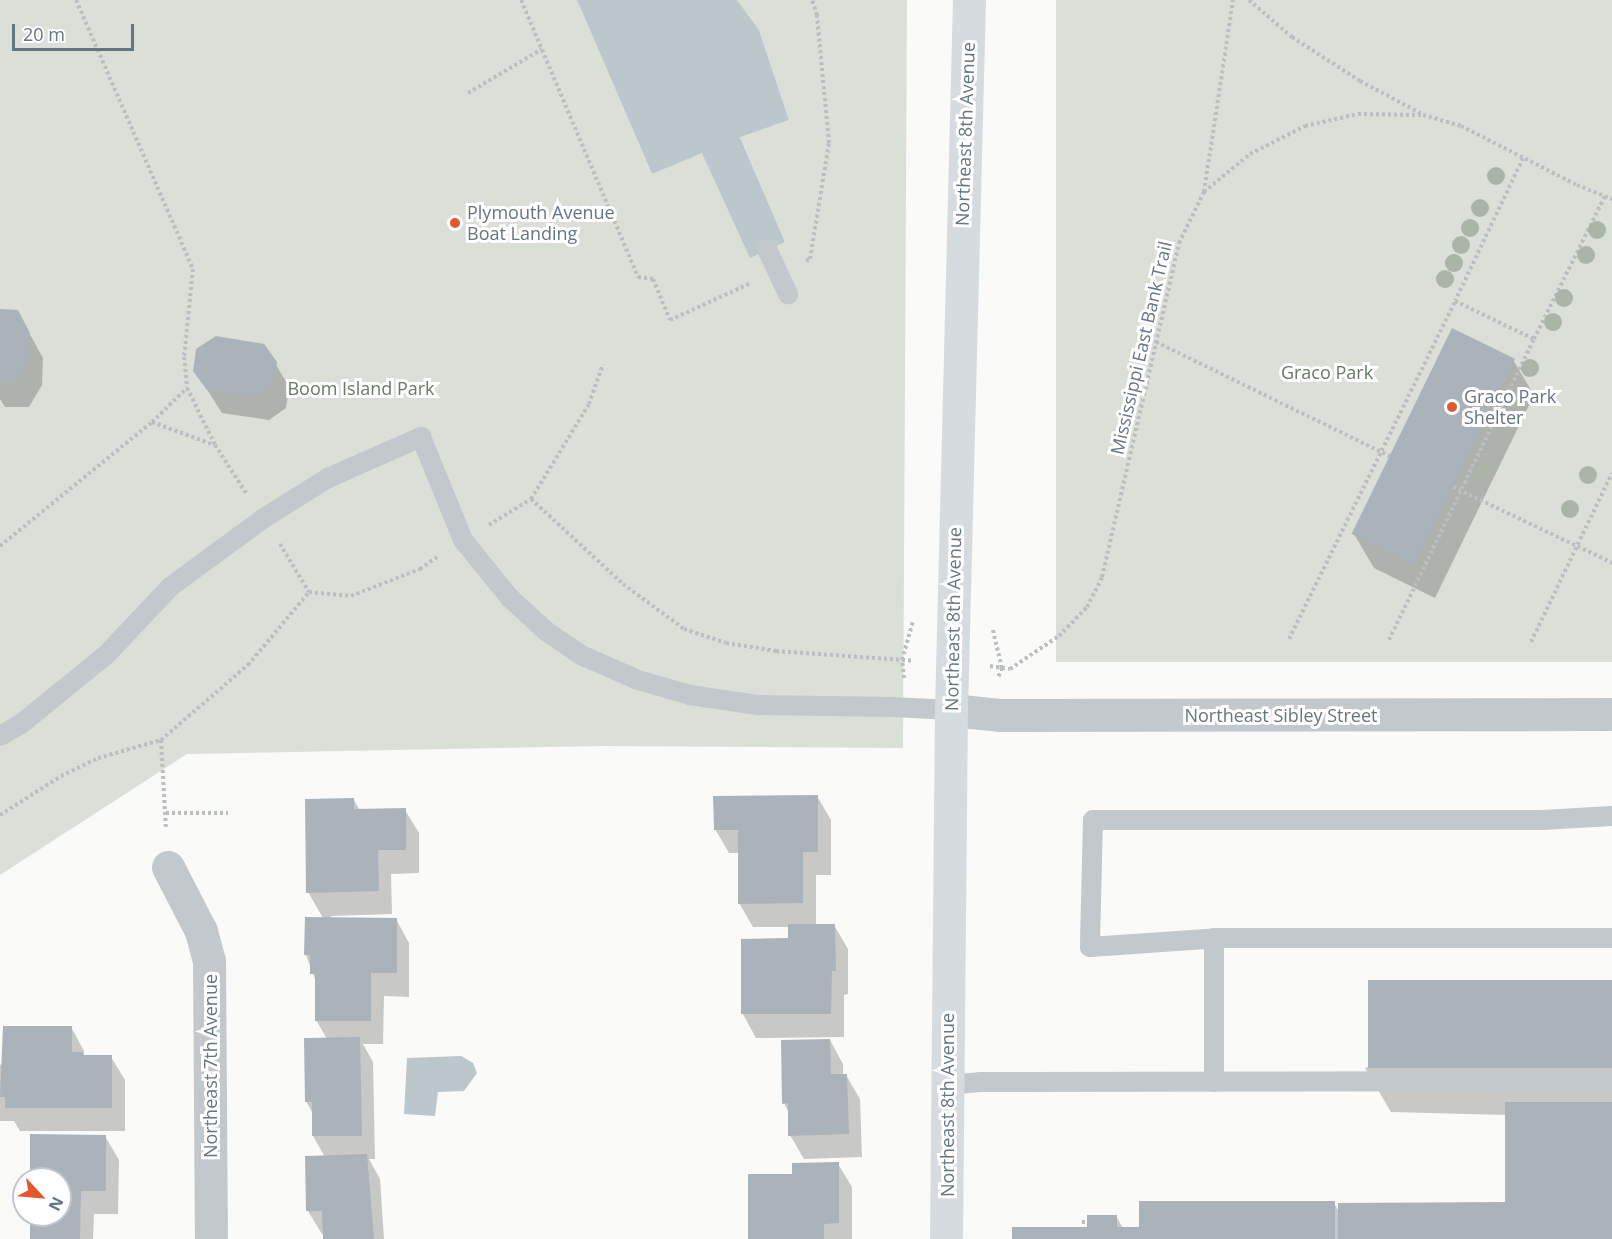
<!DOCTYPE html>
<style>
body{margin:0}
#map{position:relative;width:1612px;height:1239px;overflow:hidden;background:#fafaf8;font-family:"Open Sans",sans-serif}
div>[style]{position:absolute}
.green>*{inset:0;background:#dadfd7;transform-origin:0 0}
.water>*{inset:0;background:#bbc7cb}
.shadow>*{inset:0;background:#0003}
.building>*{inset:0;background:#aab3b9;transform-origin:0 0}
.path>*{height:4px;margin-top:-2px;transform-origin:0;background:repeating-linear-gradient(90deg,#bbbfc2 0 3px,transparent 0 6px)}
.lane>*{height:20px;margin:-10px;padding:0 10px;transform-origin:10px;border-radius:10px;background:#c3c8cc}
.street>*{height:33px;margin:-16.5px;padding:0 16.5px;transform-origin:16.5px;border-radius:16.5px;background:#c3c8cc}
.secondary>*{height:33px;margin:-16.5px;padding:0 16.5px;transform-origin:16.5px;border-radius:16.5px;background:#d6dbdf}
.trees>*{width:18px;height:18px;margin:-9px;border-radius:50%;background:#aab4a7}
.dots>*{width:16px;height:16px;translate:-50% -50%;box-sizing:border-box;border:3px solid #fff;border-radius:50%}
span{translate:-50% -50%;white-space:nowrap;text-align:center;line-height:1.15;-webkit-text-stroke:6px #fff;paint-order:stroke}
.street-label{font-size:18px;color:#657683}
.poi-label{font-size:18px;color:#657683}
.left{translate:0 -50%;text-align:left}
.park-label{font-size:18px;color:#687a64}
.north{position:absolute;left:12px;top:1167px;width:60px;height:60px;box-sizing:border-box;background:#fff;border:2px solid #c1c8cd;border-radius:50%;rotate:116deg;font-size:16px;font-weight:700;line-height:24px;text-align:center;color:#657683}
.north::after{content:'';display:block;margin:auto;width:21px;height:27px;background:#e4572e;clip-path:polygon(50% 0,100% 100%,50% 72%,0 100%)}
.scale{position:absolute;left:12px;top:24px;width:122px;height:27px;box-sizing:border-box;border:3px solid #657683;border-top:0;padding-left:8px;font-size:18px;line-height:21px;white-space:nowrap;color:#657683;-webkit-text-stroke:4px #fff;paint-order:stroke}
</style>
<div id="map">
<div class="green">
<i style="clip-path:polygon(0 0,577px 0,652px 174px,702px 152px,767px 249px,785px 242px,740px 136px,789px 120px,759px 30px,737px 0,907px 0,903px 748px,602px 746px,187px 754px,0 875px)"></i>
<i style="left:1056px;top:0;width:556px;height:662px"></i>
</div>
<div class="water">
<i style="clip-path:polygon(577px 0,737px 0,759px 30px,789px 120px,740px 137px,785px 242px,750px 258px,702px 153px,652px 174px)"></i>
<i style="clip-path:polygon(461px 1056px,473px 1063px,477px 1073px,464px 1091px,438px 1092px,435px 1116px,404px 1114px,407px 1058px)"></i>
</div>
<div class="shadow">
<i style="clip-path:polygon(0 311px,17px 311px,43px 358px,42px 385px,29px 407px,5px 407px,0 399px)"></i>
<i style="clip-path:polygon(1513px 360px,1534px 395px,1435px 598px,1374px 568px,1354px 534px)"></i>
<i style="clip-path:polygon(275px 363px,289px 387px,286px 408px,269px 420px,222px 413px,195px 371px)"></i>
<i style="clip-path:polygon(817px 796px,831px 820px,831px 875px,816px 875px,816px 925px,834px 925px,848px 949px,848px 994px,844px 995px,844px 1037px,756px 1038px,743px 1014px,743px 940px,790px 940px,790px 927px,753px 927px,739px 903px,739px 853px,729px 853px,715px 829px)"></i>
<i style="clip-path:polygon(354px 800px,360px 811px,405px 810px,419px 833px,419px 873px,391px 874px,392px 914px,331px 916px,331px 919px,396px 919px,409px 943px,409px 997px,384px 996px,383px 1044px,363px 1044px,373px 1062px,375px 1159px,369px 1159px,380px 1179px,384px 1239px,325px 1239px,325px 1234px,322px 1234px,308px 1211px,325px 1157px,313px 1136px,313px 1114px,306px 1101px,327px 1039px,316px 1020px,316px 982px,306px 955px,323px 918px,308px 892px)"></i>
<i style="clip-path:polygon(1612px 983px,1612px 1239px,1013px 1239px,1088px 1228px,1116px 1216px,1123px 1228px,1140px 1229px,1334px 1203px,1339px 1212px,1507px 1203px,1507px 1115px,1391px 1112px,1365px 1068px)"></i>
<i style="clip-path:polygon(71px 1027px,84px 1051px,84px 1057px,111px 1057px,125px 1080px,125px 1131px,20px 1131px,14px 1121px,0 1121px,0 1065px)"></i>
<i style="clip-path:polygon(830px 1040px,843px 1064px,843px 1075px,846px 1075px,860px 1099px,862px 1157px,804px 1159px,790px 1135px,789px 1113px,784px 1103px)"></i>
<i style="clip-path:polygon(105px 1136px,119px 1160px,118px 1214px,94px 1214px,93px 1239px,31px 1239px,31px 1215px,60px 1215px,60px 1179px,31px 1179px)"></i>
<i style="clip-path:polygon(838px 1164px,852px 1187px,852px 1239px,750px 1239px,794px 1176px)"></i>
</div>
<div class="building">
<i style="clip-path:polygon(0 309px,18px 310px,30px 333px,29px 361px,16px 383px,0 383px)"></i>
<i style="left:1452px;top:328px;width:70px;height:229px;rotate:26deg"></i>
<i style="clip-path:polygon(216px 336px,264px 344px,277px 362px,273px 384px,255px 397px,207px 390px,193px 371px,196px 349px)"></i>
<i style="clip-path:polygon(818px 795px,818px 852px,803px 852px,803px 903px,738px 904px,738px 830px,714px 830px,713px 796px)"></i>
<i style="clip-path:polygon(354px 798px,354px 809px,406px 808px,406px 850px,378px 850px,379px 891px,306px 893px,305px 799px)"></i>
<i style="clip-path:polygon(305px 917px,397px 918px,397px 973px,371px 973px,371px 1021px,315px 1021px,315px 974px,310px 974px,310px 955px,304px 955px)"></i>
<i style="clip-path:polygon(788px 924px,835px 924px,836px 971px,832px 971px,831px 1014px,741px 1014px,741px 939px,788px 938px)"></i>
<i style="left:1368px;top:980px;width:244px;height:88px"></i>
<i style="clip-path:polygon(3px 1026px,72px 1026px,72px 1052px,83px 1052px,83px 1055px,112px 1055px,112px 1108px,5px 1108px,5px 1097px,0 1097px)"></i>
<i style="clip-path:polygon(360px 1037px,362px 1136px,312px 1136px,312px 1102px,305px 1102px,304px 1038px)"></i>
<i style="clip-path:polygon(830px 1039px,831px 1074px,847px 1074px,849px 1134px,788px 1136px,788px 1103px,782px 1104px,781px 1040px)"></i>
<i style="clip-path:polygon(1505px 1102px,1612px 1102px,1612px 1239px,1338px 1239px,1338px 1203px,1505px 1202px)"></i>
<i style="clip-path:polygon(30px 1134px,106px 1135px,106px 1191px,81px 1191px,80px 1239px,30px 1239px,30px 1215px,60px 1215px,60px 1179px,30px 1179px)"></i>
<i style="clip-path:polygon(367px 1154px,374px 1239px,323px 1239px,322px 1211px,306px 1211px,305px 1156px)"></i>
<i style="clip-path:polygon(839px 1162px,839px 1223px,824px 1224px,824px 1239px,748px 1239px,748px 1174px,792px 1174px,792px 1163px)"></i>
<i style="clip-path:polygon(1139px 1201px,1335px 1201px,1335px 1239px,1012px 1239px,1012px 1227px,1087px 1227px,1087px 1215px,1117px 1215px,1117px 1227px,1139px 1227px)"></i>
</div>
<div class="path">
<i style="left:76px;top:0;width:293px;rotate:66.5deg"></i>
<i style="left:193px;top:269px;width:88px;rotate:95.8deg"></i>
<i style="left:184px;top:357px;width:31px;rotate:84deg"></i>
<i style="left:187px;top:388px;width:64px;rotate:63.8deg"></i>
<i style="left:215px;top:445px;width:57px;rotate:57.1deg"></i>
<i style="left:521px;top:0;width:301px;rotate:67.1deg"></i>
<i style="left:638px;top:277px;width:15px;rotate:8deg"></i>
<i style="left:653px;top:279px;width:44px;rotate:67.5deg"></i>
<i style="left:670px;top:320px;width:87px;rotate:-24.5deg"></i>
<i style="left:1249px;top:0;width:57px;rotate:40.7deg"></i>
<i style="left:1292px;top:37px;width:81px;rotate:32.9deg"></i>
<i style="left:1360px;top:81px;width:70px;rotate:28deg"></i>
<i style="left:468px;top:93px;width:86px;rotate:-30.7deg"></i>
<i style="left:1523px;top:158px;width:158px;rotate:115.4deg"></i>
<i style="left:1455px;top:301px;width:88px;rotate:25.7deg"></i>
<i style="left:1534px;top:339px;width:160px;rotate:-63.6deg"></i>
<i style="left:1204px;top:192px;width:194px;rotate:-81.4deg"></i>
<i style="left:806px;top:261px;width:4px;rotate:-27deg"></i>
<i style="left:810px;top:259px;width:118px;rotate:-80.7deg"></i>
<i style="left:829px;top:143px;width:129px;rotate:-95.4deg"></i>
<i style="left:817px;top:15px;width:16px;rotate:-108deg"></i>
<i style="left:1156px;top:342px;width:260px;rotate:26deg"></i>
<i style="left:152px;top:422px;width:67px;rotate:20.1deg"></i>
<i style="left:1453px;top:487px;width:176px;rotate:25.5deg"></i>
<i style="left:531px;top:499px;width:125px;rotate:42.7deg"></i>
<i style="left:623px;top:584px;width:76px;rotate:36.4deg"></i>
<i style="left:684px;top:629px;width:44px;rotate:18.4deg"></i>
<i style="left:726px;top:643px;width:51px;rotate:9.1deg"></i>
<i style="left:776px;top:651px;width:138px;rotate:4.1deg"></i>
<i style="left:489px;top:525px;width:49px;rotate:-31.8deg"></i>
<i style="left:531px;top:499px;width:111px;rotate:-58.6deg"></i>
<i style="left:589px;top:404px;width:42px;rotate:-70.7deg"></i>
<i style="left:280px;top:544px;width:56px;rotate:58.9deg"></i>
<i style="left:0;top:546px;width:196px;rotate:-39.2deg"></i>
<i style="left:152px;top:422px;width:49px;rotate:-44.2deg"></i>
<i style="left:309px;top:592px;width:42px;rotate:5.4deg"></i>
<i style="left:351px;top:596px;width:74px;rotate:-21.4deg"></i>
<i style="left:420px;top:569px;width:21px;rotate:-35deg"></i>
<i style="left:993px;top:630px;width:39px;rotate:77deg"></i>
<i style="left:1002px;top:668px;width:11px;rotate:112deg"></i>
<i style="left:1289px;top:639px;width:377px;rotate:-63.8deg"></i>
<i style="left:1389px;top:640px;width:334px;rotate:-64.3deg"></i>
<i style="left:1531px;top:642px;width:187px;rotate:-64.4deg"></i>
<i style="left:990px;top:666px;width:20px;rotate:9deg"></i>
<i style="left:1010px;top:669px;width:59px;rotate:-34deg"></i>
<i style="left:1059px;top:636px;width:40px;rotate:-46deg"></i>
<i style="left:1087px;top:607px;width:34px;rotate:-63deg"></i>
<i style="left:1102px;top:577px;width:343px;rotate:-77deg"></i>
<i style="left:1179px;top:243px;width:57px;rotate:-63.9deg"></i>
<i style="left:1204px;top:192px;width:60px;rotate:-39.6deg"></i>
<i style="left:1250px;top:154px;width:62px;rotate:-27deg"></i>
<i style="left:1305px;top:126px;width:54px;rotate:-12.8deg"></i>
<i style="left:1358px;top:114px;width:65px;rotate:0.9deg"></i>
<i style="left:1423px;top:115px;width:40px;rotate:16deg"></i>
<i style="left:1461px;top:126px;width:130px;rotate:27deg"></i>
<i style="left:1577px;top:185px;width:38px;rotate:22deg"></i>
<i style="left:904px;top:678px;width:18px;rotate:-96deg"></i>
<i style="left:902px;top:660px;width:41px;rotate:-74.2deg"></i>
<i style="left:161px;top:740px;width:89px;rotate:86.8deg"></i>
<i style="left:166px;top:813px;width:62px"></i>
<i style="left:0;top:815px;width:72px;rotate:-32.6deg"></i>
<i style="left:61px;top:776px;width:41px;rotate:-25.9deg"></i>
<i style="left:98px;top:758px;width:66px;rotate:-15.9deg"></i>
<i style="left:161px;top:740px;width:115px;rotate:-40.8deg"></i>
<i style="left:248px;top:665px;width:95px;rotate:-50.1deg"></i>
<i style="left:1082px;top:1222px;width:5px"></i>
</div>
<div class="lane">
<i style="left:767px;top:249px;width:50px;rotate:65deg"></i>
<i style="left:0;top:736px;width:24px;rotate:-30deg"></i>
<i style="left:21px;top:724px;width:109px;rotate:-39.1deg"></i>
<i style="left:106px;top:655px;width:93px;rotate:-46.7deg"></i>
<i style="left:170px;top:587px;width:117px;rotate:-36.3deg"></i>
<i style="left:264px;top:518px;width:75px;rotate:-32deg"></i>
<i style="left:328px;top:478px;width:102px;rotate:-23.8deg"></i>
<i style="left:421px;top:437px;width:111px;rotate:67.8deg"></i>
<i style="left:463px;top:540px;width:75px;rotate:51deg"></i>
<i style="left:510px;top:598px;width:49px;rotate:42.5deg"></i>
<i style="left:546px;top:631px;width:42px;rotate:34.4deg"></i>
<i style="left:581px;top:655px;width:62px;rotate:23.7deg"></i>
<i style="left:638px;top:680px;width:54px;rotate:16.1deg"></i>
<i style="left:690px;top:695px;width:69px;rotate:8.4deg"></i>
<i style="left:758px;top:705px;width:135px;rotate:0.8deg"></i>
<i style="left:893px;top:707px;width:58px;rotate:3deg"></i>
<i style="left:1612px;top:816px;width:70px;rotate:176.7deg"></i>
<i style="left:1542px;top:820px;width:449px;rotate:180deg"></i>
<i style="left:1093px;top:820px;width:127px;rotate:91.4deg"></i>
<i style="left:1090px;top:947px;width:131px;rotate:-3.9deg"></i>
<i style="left:1221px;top:938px;width:391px"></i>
<i style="left:1214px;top:1082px;width:144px;rotate:-90deg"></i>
<i style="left:947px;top:1085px;width:33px;rotate:-5deg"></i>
<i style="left:980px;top:1082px;width:632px;rotate:-0.09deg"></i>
</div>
<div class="street">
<i style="left:951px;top:710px;width:49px;rotate:5.8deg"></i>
<i style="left:1000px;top:715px;width:612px;rotate:-0.09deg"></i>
<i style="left:168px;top:867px;width:72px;rotate:62.7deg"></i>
<i style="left:201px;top:931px;width:31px;rotate:75deg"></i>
<i style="left:209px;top:961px;width:278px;rotate:89.6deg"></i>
</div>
<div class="secondary">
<i style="left:946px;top:1239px;width:529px;rotate:-89.46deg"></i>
<i style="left:951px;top:710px;width:710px;rotate:-88.55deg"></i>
</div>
<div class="trees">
<i style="left:1496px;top:176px"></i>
<i style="left:1480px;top:208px"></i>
<i style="left:1470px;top:228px"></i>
<i style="left:1597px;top:230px"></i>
<i style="left:1461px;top:245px"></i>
<i style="left:1586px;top:255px"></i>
<i style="left:1454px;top:263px"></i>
<i style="left:1445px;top:279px"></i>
<i style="left:1564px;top:298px"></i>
<i style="left:1553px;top:322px"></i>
<i style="left:1530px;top:368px"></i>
<i style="left:1515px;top:400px"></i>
<i style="left:1482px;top:471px"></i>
<i style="left:1588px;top:475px"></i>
<i style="left:1570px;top:509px"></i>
</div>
<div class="dots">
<i style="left:455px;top:223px;background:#e4572e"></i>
<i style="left:1452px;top:407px;background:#e4572e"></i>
</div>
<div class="street-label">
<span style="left:965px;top:134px;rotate:-88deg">Northeast 8th Avenue</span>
<span style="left:1141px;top:348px;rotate:-77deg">Mississippi East Bank Trail</span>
<span style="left:953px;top:619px;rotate:-89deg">Northeast 8th Avenue</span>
<span style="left:1281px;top:715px">Northeast Sibley Street</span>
<span style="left:210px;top:1066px;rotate:-90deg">Northeast 7th Avenue</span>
<span style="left:947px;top:1105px;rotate:-90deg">Northeast 8th Avenue</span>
</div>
<div class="poi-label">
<span class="left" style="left:467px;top:223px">Plymouth Avenue<br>Boat Landing</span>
<span class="left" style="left:1464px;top:407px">Graco Park<br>Shelter</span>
</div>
<div class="park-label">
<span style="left:1327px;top:372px">Graco Park</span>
<span style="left:361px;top:388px">Boom Island Park</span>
</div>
<div class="north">N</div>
<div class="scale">20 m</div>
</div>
